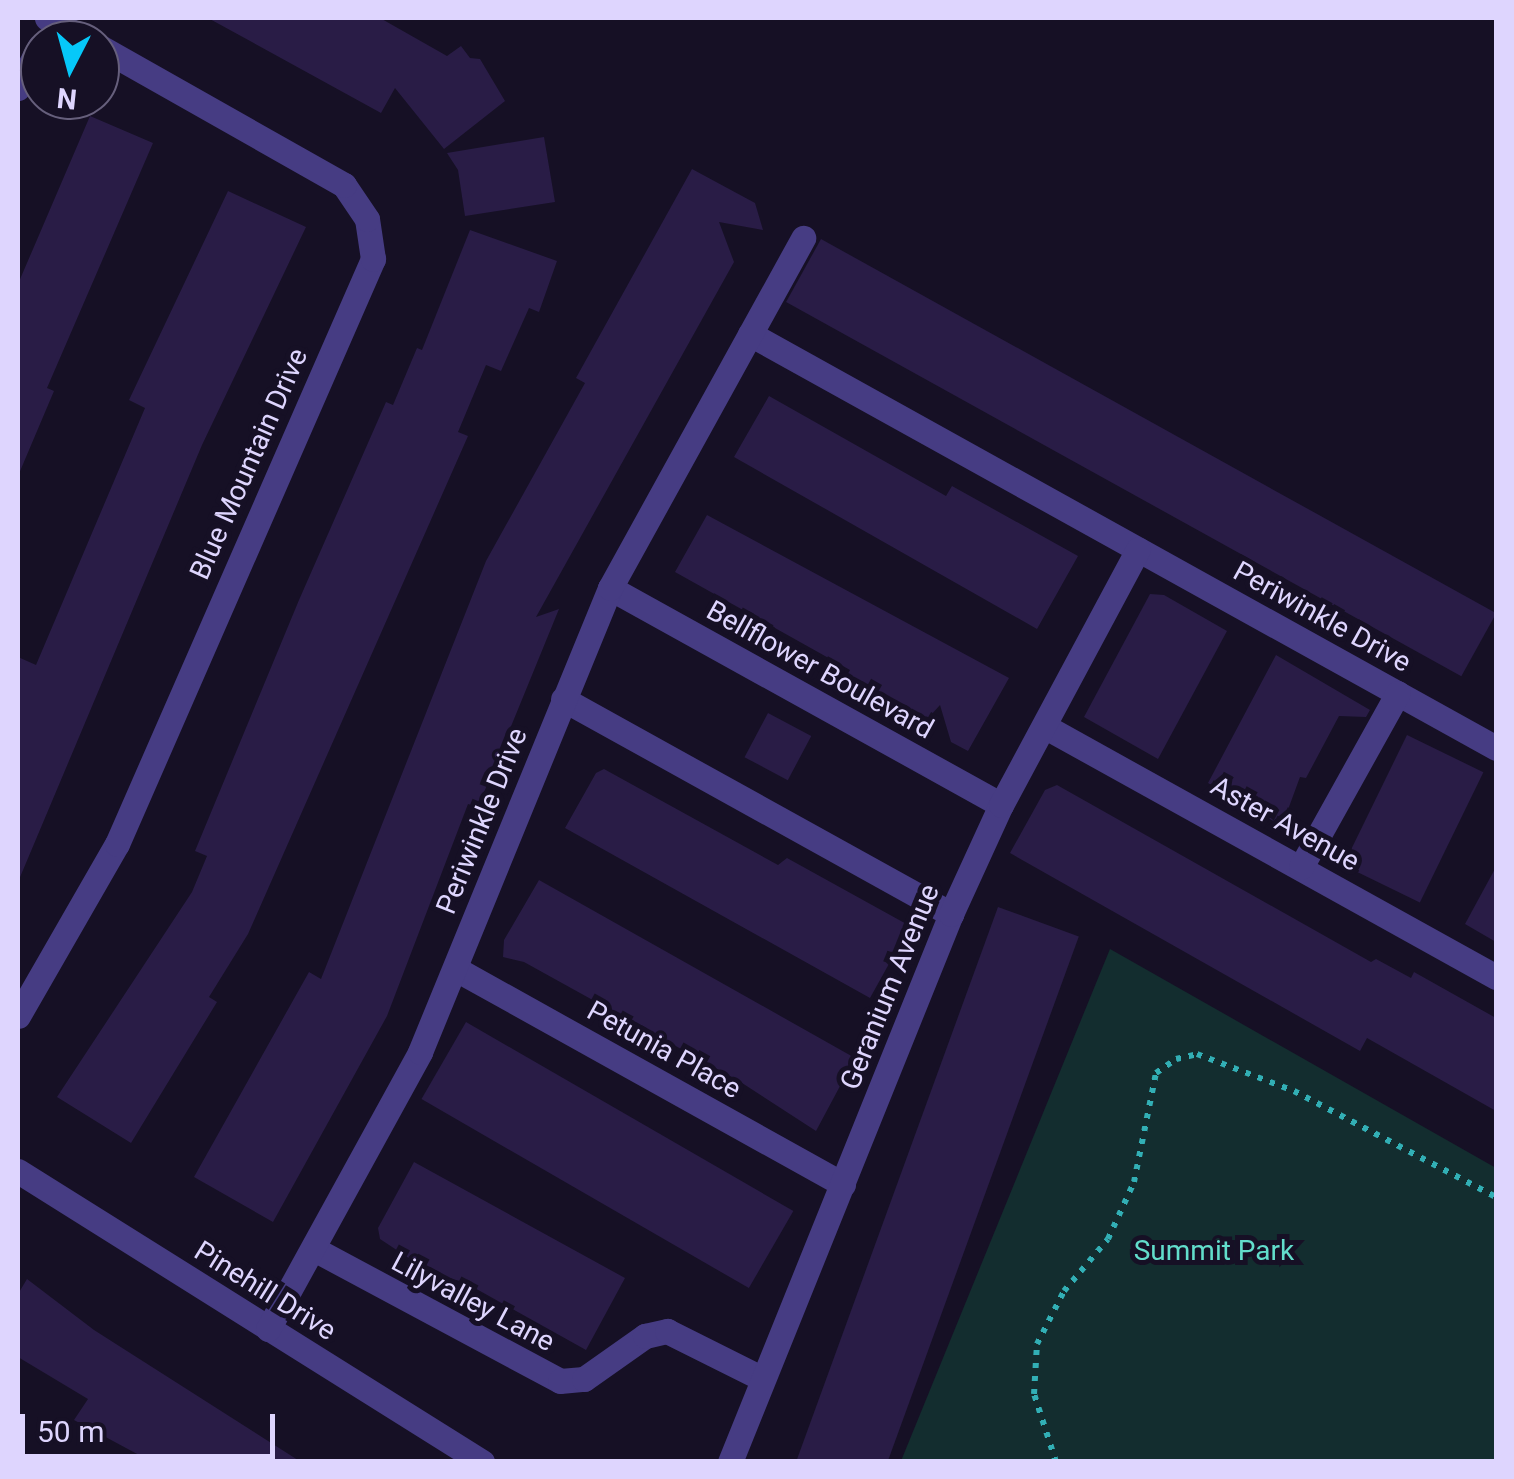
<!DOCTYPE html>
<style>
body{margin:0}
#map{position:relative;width:1514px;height:1479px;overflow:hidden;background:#161025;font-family:Roboto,sans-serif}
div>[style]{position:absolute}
.green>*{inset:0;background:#132d2f}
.building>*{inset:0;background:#291c46;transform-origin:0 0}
.path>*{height:6px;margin-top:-3px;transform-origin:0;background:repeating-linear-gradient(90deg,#32afb5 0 5px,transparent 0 13px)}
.minor>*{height:25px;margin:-12.5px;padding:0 12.5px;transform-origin:12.5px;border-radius:12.5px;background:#463c83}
span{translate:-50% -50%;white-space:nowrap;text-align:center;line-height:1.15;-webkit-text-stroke:10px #161025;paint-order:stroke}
.street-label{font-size:28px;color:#ded5fe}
.park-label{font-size:28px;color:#62ddcb}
.frame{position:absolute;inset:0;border:20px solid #ded5fe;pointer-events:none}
.north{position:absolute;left:20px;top:20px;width:100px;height:100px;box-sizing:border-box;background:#161025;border:2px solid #665f7c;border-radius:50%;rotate:186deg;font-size:28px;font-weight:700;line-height:40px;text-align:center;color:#ded5fe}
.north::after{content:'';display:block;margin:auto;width:35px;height:45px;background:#06c8f9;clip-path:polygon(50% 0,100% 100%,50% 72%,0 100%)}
.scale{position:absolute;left:20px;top:1414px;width:255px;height:45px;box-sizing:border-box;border:5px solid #ded5fe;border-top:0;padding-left:12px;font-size:30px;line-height:35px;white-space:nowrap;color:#ded5fe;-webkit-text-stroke:8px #161025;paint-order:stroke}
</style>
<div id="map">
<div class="green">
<i style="clip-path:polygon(1110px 949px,1496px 1168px,1496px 1461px,901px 1461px)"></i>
</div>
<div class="building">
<i style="clip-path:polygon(208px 18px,380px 18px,447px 56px,461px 46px,470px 58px,480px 59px,505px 101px,444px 149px,395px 88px,381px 113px)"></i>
<i style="clip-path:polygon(90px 116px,153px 143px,47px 388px,54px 391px,18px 476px,18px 284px)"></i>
<i style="clip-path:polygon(544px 137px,555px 202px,465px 216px,458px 170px,447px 153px)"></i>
<i style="clip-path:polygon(692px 169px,755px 203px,763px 230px,719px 222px,734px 262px,536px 617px,559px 609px,478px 807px,468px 804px,387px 1016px,273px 1222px,194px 1177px,309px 972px,321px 979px,486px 561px,585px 383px,576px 378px)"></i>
<i style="clip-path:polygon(228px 191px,306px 227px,202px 445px,18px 882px,18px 657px,36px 665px,145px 408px,129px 400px)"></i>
<i style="clip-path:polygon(470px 230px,557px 261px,539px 312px,529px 308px,501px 371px,486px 365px,458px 432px,468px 436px,248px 934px,209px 997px,217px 1002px,131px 1143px,57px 1097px,192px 892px,207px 856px,195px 851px,299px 600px,386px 402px,393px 405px,417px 348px,422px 350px)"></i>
<i style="left:821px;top:239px;width:772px;height:72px;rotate:29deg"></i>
<i style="clip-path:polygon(769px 396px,946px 496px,952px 486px,1078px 556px,1037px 629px,734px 457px)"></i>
<i style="clip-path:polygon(707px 515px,1009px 678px,968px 751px,951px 742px,940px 705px,922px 725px,844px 681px,850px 670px,675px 572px)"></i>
<i style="clip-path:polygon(1150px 594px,1164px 595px,1227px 631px,1158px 759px,1084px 717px)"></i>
<i style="clip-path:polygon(1276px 655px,1370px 710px,1366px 717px,1339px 716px,1306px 778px,1300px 777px,1282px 826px,1208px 783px)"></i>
<i style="left:768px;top:713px;width:49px;height:50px;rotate:28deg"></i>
<i style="left:1407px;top:735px;width:85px;height:145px;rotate:26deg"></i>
<i style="clip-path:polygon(604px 769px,778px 865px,787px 858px,910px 926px,870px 998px,565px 828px,596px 773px)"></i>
<i style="clip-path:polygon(1057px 785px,1371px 962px,1376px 959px,1411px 978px,1414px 972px,1496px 1018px,1496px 1111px,1367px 1038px,1360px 1051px,1010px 853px,1045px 790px)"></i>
<i style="clip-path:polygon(1496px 867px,1496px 942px,1465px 924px)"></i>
<i style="clip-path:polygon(539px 880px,855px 1058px,816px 1131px,739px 1081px,524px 962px,503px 957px,504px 940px)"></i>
<i style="left:998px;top:907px;width:86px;height:598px;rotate:20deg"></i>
<i style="left:466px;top:1022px;width:378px;height:89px;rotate:30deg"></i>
<i style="clip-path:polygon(414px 1162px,625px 1278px,586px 1350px,464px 1282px,433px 1274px,380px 1239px,378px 1228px)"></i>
<i style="clip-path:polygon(27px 1279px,94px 1330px,301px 1462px,152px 1462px,74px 1420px,88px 1399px,18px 1357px,18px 1294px)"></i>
</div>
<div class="path">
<i style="left:1056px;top:1462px;width:71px;rotate:-107.9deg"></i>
<i style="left:1034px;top:1394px;width:50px;rotate:-86.6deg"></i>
<i style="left:1037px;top:1344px;width:59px;rotate:-63deg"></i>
<i style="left:1064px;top:1291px;width:68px;rotate:-49.8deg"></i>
<i style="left:1108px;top:1239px;width:63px;rotate:-65.5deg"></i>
<i style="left:1134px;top:1182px;width:111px;rotate:-78.6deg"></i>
<i style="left:1156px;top:1073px;width:24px;rotate:-35deg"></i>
<i style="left:1176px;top:1059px;width:22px;rotate:-13deg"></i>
<i style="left:1197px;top:1054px;width:104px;rotate:20.9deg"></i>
<i style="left:1294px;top:1091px;width:228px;rotate:27.7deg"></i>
</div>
<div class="minor">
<i style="left:47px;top:18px;width:46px;rotate:28.8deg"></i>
<i style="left:18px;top:88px;width:47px;rotate:-62.4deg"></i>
<i style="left:750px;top:334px;width:853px;rotate:29.03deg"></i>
<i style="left:610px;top:588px;width:447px;rotate:29deg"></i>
<i style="left:563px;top:699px;width:444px;rotate:29deg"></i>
<i style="left:1044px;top:726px;width:517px;rotate:29.04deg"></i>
<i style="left:1301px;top:867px;width:199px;rotate:-60.9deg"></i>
<i style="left:456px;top:969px;width:443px;rotate:29.1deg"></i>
<i style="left:18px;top:1016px;width:198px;rotate:-60.1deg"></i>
<i style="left:117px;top:844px;width:639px;rotate:-66.37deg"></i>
<i style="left:373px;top:259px;width:40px;rotate:-98.5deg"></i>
<i style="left:367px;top:219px;width:41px;rotate:-124.1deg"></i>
<i style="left:344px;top:185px;width:280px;rotate:-150.5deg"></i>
<i style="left:18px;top:1171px;width:548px;rotate:32.09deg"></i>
<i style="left:314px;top:1249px;width:279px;rotate:28.2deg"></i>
<i style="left:560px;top:1381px;width:24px;rotate:-5deg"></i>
<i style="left:584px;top:1379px;width:75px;rotate:-35.2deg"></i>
<i style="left:645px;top:1336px;width:23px;rotate:-13deg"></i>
<i style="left:667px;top:1331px;width:107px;rotate:26.6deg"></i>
<i style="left:268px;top:1329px;width:316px;rotate:-61.2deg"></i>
<i style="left:420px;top:1052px;width:501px;rotate:-67.73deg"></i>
<i style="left:610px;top:588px;width:400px;rotate:-61.1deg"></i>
<i style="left:730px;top:1462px;width:591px;rotate:-68.04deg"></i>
<i style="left:951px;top:914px;width:120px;rotate:-65.4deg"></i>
<i style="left:1001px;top:805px;width:290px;rotate:-61.8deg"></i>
</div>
<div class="street-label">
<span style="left:249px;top:464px;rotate:-66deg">Blue Mountain Drive</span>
<span style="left:1322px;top:617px;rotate:29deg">Periwinkle Drive</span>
<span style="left:820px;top:670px;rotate:29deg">Bellflower Boulevard</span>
<span style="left:482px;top:821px;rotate:-68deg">Periwinkle Drive</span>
<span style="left:1285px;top:824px;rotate:29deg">Aster Avenue</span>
<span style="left:890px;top:987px;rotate:-68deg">Geranium Avenue</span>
<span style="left:664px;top:1050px;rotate:29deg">Petunia Place</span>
<span style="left:265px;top:1291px;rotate:32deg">Pinehill Drive</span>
<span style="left:473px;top:1302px;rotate:28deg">Lilyvalley Lane</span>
</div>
<div class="park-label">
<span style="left:1214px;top:1251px">Summit Park</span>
</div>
<div class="frame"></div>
<div class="north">N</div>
<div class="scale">50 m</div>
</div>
